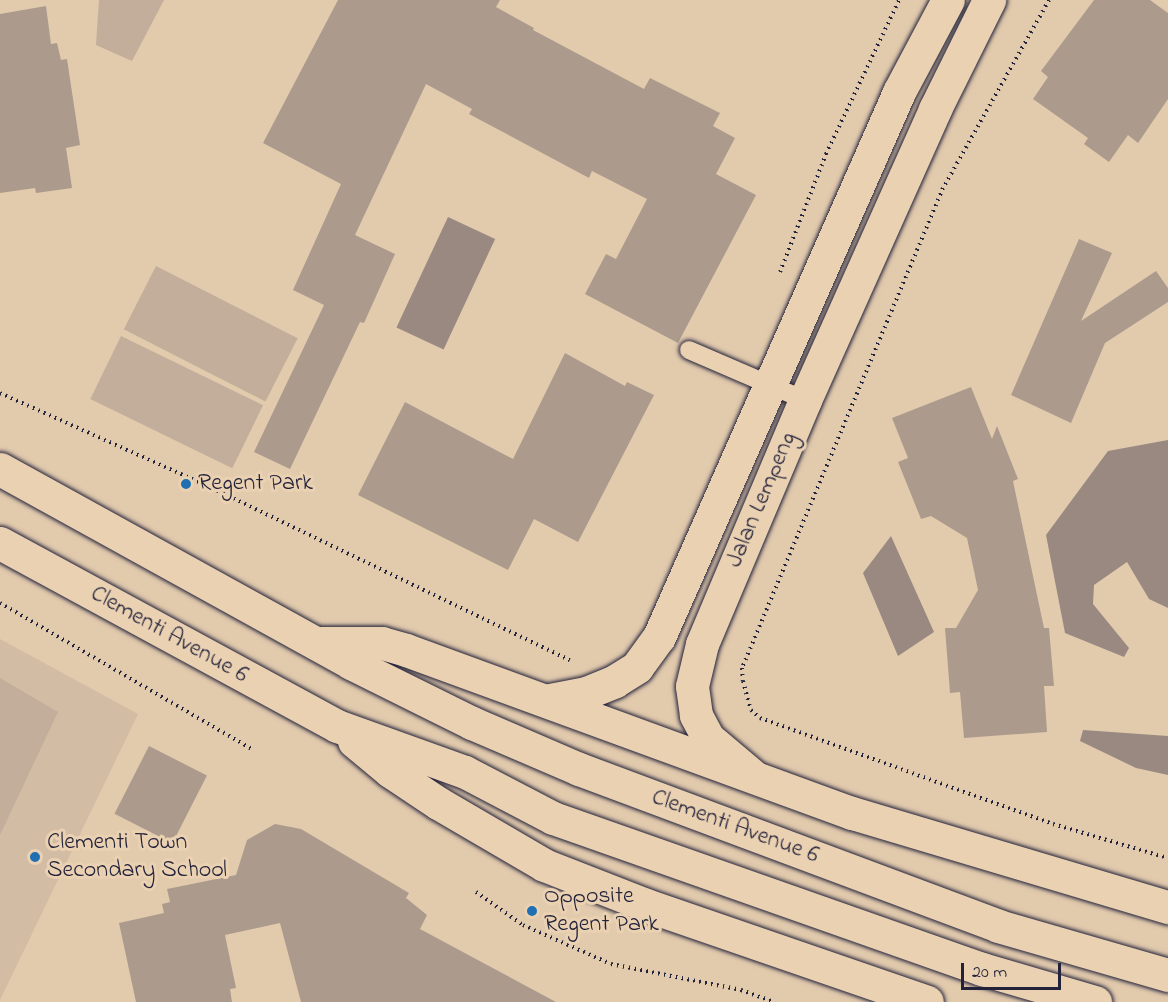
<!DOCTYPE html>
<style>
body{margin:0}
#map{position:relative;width:1168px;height:1002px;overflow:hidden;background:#e2caad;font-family:"Indie Flower",sans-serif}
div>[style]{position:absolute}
.built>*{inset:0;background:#d2bca3}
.green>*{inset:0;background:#c2ae9a;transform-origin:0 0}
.water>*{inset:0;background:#998981;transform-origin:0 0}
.building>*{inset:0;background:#ac9b8d;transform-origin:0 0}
.path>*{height:4px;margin-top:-2px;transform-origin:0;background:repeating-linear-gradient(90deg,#22223b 0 1.5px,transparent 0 6px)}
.roads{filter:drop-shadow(0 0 2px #22223b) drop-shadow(0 0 2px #22223b)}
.lane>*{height:18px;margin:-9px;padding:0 9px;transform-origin:9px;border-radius:9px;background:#ead1b2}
.street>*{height:33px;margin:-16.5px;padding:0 16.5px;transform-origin:16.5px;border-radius:16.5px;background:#ead1b2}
.primary>*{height:33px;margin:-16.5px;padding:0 16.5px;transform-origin:16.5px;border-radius:16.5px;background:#ead1b2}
.dots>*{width:16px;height:16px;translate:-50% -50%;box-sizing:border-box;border:3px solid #ead1b2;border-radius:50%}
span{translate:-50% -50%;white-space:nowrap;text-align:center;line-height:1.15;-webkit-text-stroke:6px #ead1b2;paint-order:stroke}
.poi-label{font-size:24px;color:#22223b}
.left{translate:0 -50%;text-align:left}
.street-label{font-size:24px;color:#22223b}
.scale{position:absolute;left:961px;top:963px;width:100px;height:27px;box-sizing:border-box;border:3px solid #22223b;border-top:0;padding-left:8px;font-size:18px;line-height:21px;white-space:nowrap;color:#22223b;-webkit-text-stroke:4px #ead1b2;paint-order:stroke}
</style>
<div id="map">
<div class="built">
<i style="clip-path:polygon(0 639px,138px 714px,0 1000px)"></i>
</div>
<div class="green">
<i style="clip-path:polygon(99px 0,164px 0,132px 61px,96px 45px)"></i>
<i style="left:156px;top:266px;width:159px;height:71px;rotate:27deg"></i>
<i style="left:121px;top:336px;width:158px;height:70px;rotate:26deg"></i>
<i style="clip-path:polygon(0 678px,58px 712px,0 835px)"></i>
</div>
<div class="water">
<i style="left:448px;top:217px;width:52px;height:122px;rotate:25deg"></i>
<i style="clip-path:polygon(1168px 440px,1168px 608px,1149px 599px,1127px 562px,1094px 585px,1093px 604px,1129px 648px,1124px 657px,1065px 633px,1046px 535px,1108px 451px)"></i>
<i style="clip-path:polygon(891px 536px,934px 632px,898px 656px,863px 573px)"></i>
<i style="clip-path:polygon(1083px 730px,1168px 736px,1168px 775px,1136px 768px,1080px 741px)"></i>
</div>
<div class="building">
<i style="clip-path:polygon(338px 0,500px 0,496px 7px,534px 28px,533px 30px,644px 89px,650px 78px,720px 113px,713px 126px,735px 138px,716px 174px,756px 195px,678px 343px,585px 294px,606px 254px,616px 259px,647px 199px,592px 171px,589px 178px,469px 114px,472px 109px,426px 84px,355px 235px,395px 254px,364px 323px,360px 322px,290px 469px,254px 452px,324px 305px,293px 290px,341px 184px,263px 143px)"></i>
<i style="clip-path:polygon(1094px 0,1150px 0,1168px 13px,1168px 99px,1138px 143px,1128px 135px,1109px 162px,1084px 144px,1088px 138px,1033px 99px,1048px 77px,1041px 71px)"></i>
<i style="clip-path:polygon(46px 6px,51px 44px,57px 43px,61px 60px,67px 59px,80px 145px,66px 148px,72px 188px,36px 193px,35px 188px,0 193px,0 14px)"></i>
<i style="clip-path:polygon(1079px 239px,1112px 253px,1081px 321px,1156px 271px,1168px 288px,1168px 302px,1105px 343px,1071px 423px,1011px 395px)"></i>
<i style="clip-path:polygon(565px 353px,625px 386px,627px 382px,654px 395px,578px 542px,534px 519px,508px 570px,358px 495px,405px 402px,513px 459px)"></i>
<i style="clip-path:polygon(971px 387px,992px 439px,997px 426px,1018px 479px,1013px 481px,1044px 628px,1049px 628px,1054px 686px,1044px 686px,1047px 732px,964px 738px,960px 692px,950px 693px,945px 628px,956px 628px,978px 590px,967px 538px,931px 516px,921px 519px,898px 462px,908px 458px,892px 418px)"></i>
<i style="left:149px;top:746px;width:65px;height:76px;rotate:27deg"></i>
<i style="clip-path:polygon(275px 824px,301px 829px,409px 893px,406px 898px,427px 915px,420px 929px,556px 1002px,301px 1002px,280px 923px,225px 935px,236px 988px,230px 989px,232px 1002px,136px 1002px,119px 923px,164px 913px,162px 904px,170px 902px,167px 889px,236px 875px,247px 840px)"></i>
</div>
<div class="path">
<i style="left:1049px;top:0;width:216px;rotate:119.4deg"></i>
<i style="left:943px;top:188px;width:520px;rotate:112.72deg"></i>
<i style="left:742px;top:668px;width:13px;rotate:86deg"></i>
<i style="left:743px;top:681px;width:30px;rotate:75deg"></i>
<i style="left:751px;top:710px;width:12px;rotate:42deg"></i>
<i style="left:760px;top:718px;width:312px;rotate:19.9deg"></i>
<i style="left:1053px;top:824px;width:120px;rotate:16.5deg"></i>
<i style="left:780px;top:272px;width:127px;rotate:-68.7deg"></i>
<i style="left:826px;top:154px;width:170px;rotate:-64.6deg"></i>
<i style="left:0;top:393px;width:232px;rotate:24.1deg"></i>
<i style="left:212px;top:488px;width:397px;rotate:25.7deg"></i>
<i style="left:0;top:603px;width:293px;rotate:30.1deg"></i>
<i style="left:476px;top:892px;width:57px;rotate:35.1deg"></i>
<i style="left:523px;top:925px;width:96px;rotate:23.9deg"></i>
<i style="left:611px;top:964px;width:133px;rotate:11.3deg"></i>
<i style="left:741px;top:990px;width:35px;rotate:20deg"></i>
</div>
<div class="roads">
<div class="lane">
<i style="left:689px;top:350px;width:126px;rotate:23.3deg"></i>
</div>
<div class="street">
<i style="left:550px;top:700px;width:37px;rotate:-11deg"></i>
<i style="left:586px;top:693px;width:31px;rotate:-22deg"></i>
<i style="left:615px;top:681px;width:26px;rotate:-32deg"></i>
<i style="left:637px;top:667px;width:37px;rotate:-54deg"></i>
<i style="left:659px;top:637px;width:596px;rotate:-66.23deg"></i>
<i style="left:899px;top:92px;width:104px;rotate:-62deg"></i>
<i style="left:752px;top:775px;width:57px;rotate:-139.9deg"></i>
<i style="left:708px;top:738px;width:26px;rotate:-118deg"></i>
<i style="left:696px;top:715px;width:29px;rotate:-98deg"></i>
<i style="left:692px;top:686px;width:43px;rotate:-76.6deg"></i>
<i style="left:702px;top:644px;width:265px;rotate:-67.1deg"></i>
<i style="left:805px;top:400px;width:319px;rotate:-65.9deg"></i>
<i style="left:935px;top:109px;width:122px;rotate:-63.6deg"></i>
</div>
<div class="primary">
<i style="left:0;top:469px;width:401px;rotate:28.9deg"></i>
<i style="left:351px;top:663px;width:135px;rotate:26.4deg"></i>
<i style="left:472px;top:723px;width:116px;rotate:23.3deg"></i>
<i style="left:579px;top:769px;width:447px;rotate:20.5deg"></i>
<i style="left:998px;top:926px;width:177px;rotate:16.1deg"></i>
<i style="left:0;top:543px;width:383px;rotate:28.5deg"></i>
<i style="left:337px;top:726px;width:136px;rotate:19.8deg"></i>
<i style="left:465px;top:772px;width:99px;rotate:27.6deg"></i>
<i style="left:553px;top:818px;width:455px;rotate:19.4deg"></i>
<i style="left:982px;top:969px;width:118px;rotate:16.3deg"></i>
<i style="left:319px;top:643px;width:63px"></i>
<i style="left:382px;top:643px;width:25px;rotate:16deg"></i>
<i style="left:406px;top:650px;width:475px;rotate:20.1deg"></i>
<i style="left:852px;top:813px;width:330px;rotate:16.6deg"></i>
<i style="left:354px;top:741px;width:47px;rotate:39.8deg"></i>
<i style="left:390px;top:771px;width:58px;rotate:33.7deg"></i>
<i style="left:438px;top:803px;width:123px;rotate:30.3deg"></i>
<i style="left:544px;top:865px;width:110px;rotate:21.4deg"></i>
<i style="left:646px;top:905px;width:297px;rotate:19deg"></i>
</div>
</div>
<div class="dots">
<i style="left:186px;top:484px;background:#1f6fb2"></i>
<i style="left:35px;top:857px;background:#1f6fb2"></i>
<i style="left:532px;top:911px;background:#1f6fb2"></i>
</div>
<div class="poi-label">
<span class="left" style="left:198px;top:484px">Regent Park</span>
<span class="left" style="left:47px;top:857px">Clementi Town<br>Secondary School</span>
<span class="left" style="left:544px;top:911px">Opposite<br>Regent Park</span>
</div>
<div class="street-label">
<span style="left:762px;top:500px;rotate:-67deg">Jalan Lempeng</span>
<span style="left:169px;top:635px;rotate:29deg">Clementi Avenue 6</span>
<span style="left:735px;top:827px;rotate:20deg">Clementi Avenue 6</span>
</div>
<div class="scale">20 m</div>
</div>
